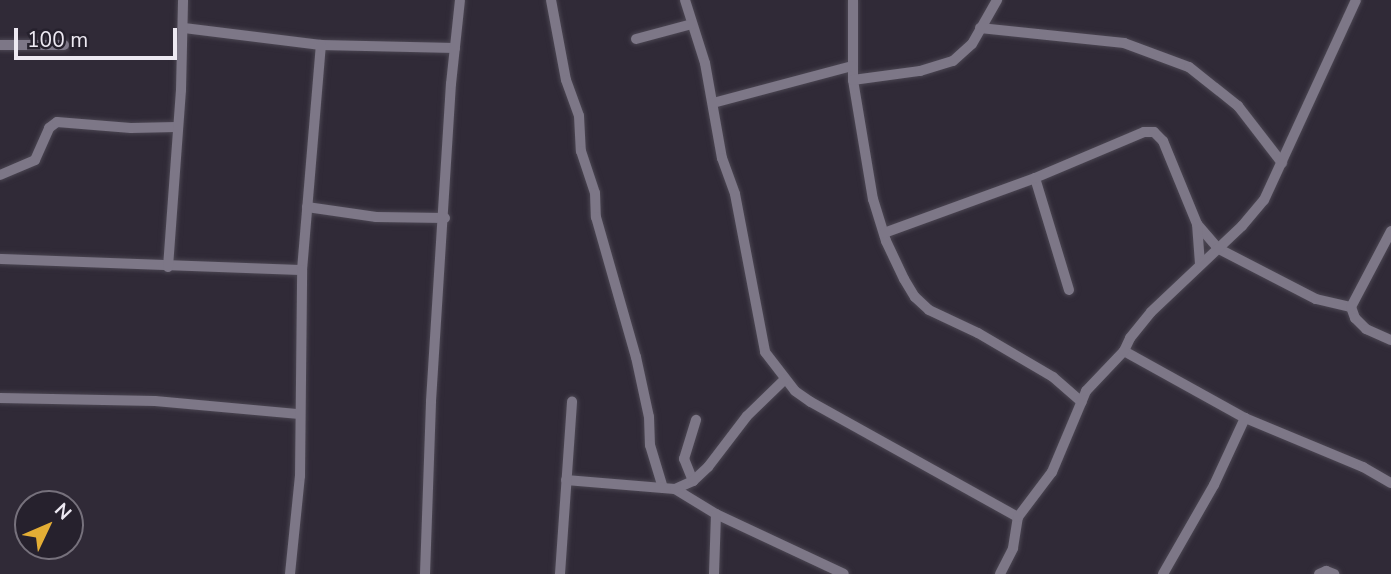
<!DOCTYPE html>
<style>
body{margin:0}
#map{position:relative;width:1391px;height:574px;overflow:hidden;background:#302a37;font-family:"Nunito Sans",sans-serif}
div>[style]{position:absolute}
.roads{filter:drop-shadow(0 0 2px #4b4652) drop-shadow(0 0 2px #4b4652)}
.street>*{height:10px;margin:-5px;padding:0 5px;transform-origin:5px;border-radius:5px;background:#7d7787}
span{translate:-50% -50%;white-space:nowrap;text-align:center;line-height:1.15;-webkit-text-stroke:5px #26212d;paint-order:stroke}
.north{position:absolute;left:14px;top:490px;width:70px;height:70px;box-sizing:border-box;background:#26212d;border:2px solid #76717c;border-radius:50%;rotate:46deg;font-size:19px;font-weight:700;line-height:28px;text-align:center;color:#ede9f2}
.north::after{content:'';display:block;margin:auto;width:24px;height:32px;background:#e4ae35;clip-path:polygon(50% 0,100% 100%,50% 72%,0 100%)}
.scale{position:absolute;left:14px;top:28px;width:163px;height:32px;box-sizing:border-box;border:4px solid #ede9f2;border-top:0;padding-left:9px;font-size:21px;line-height:24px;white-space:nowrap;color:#ede9f2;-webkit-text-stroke:5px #26212d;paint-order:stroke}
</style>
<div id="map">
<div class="roads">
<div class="street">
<i style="left:551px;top:0;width:81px;rotate:79.4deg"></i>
<i style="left:566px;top:80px;width:38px;rotate:70deg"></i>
<i style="left:579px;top:116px;width:35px;rotate:87deg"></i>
<i style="left:581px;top:151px;width:44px;rotate:71.6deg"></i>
<i style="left:595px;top:193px;width:24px;rotate:88deg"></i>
<i style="left:596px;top:217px;width:146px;rotate:74.1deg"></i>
<i style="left:636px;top:357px;width:61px;rotate:77.8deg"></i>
<i style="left:649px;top:417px;width:28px;rotate:88deg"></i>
<i style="left:650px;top:445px;width:45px;rotate:73.2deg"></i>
<i style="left:685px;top:0;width:66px;rotate:72.4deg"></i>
<i style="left:705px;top:63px;width:97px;rotate:79.9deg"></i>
<i style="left:722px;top:158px;width:38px;rotate:70deg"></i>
<i style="left:735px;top:194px;width:161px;rotate:79.2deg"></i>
<i style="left:765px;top:352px;width:49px;rotate:52.4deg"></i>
<i style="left:795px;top:391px;width:19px;rotate:35deg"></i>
<i style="left:811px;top:402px;width:237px;rotate:29.1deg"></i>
<i style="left:853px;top:0;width:80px;rotate:90deg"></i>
<i style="left:853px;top:80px;width:121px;rotate:80.5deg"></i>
<i style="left:873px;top:199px;width:44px;rotate:72.8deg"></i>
<i style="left:886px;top:241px;width:42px;rotate:64.7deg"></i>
<i style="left:904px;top:279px;width:21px;rotate:59deg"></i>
<i style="left:915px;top:297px;width:19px;rotate:43deg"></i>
<i style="left:929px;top:310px;width:54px;rotate:25.1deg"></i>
<i style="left:978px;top:333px;width:87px;rotate:30.4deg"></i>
<i style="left:1053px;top:377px;width:38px;rotate:41deg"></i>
<i style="left:184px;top:28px;width:138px;rotate:7.1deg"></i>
<i style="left:321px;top:45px;width:134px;rotate:1.3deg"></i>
<i style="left:980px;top:28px;width:145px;rotate:5.9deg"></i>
<i style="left:1124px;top:43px;width:69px;rotate:20.3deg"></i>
<i style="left:1189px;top:67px;width:63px;rotate:38.5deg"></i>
<i style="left:1238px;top:106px;width:72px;rotate:52.3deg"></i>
<i style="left:636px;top:39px;width:58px;rotate:-15deg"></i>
<i style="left:0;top:45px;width:64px"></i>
<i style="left:853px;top:80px;width:68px;rotate:-7.7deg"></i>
<i style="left:920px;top:71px;width:34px;rotate:-17deg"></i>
<i style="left:953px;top:61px;width:25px;rotate:-42deg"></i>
<i style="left:972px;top:44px;width:51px;rotate:-60.4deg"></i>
<i style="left:713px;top:103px;width:144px;rotate:-14.9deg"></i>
<i style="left:0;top:175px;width:38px;rotate:-23deg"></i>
<i style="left:35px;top:160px;width:35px;rotate:-66deg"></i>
<i style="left:49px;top:128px;width:10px;rotate:-37deg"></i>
<i style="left:57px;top:122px;width:74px;rotate:4.6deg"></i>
<i style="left:131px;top:128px;width:45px;rotate:-1.3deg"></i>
<i style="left:1035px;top:178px;width:117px;rotate:73.1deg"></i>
<i style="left:307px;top:207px;width:70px;rotate:8.2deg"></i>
<i style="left:376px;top:217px;width:69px;rotate:0.8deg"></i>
<i style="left:1197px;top:224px;width:33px;rotate:49deg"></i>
<i style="left:1219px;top:249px;width:109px;rotate:27.3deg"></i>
<i style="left:1316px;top:299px;width:36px;rotate:13deg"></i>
<i style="left:1351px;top:307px;width:12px;rotate:70deg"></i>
<i style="left:1355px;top:318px;width:16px;rotate:45deg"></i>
<i style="left:1366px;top:329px;width:27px;rotate:24deg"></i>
<i style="left:884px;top:233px;width:161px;rotate:-20deg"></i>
<i style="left:1035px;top:178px;width:118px;rotate:-22.9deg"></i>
<i style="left:1144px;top:132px;width:10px"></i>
<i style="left:1154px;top:132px;width:13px;rotate:45deg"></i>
<i style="left:1163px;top:141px;width:90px;rotate:67.7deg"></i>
<i style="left:1197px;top:224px;width:40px;rotate:85.7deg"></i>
<i style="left:0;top:259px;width:302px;rotate:2.1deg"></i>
<i style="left:302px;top:270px;width:226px;rotate:-85.2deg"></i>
<i style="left:168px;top:267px;width:177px;rotate:-85.8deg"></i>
<i style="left:181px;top:90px;width:90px;rotate:-88.7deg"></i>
<i style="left:1351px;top:307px;width:86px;rotate:-62.2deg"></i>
<i style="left:1124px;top:351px;width:138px;rotate:29deg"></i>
<i style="left:1245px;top:418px;width:128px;rotate:22.6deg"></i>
<i style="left:1363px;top:467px;width:32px;rotate:30deg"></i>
<i style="left:0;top:398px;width:155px;rotate:1.1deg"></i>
<i style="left:155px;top:401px;width:145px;rotate:5.2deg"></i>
<i style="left:566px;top:480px;width:109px;rotate:4.7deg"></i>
<i style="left:675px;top:489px;width:48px;rotate:31.4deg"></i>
<i style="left:716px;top:514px;width:141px;rotate:25.1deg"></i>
<i style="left:693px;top:481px;width:24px;rotate:-112deg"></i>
<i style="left:684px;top:459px;width:41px;rotate:-72.9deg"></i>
<i style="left:675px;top:489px;width:20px;rotate:-24deg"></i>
<i style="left:693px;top:481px;width:21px;rotate:-43deg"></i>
<i style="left:708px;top:467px;width:64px;rotate:-52.6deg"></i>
<i style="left:747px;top:416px;width:53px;rotate:-44.2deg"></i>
<i style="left:290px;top:574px;width:99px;rotate:-84.2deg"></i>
<i style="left:300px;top:476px;width:206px;rotate:-89.4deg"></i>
<i style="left:425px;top:574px;width:173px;rotate:-88deg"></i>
<i style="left:431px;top:401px;width:318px;rotate:-86.4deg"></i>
<i style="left:451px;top:84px;width:84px;rotate:-83.9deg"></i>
<i style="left:560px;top:574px;width:173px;rotate:-86deg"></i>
<i style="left:714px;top:574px;width:60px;rotate:-88.1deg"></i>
<i style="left:1000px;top:574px;width:29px;rotate:-63deg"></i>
<i style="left:1013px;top:548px;width:31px;rotate:-81deg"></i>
<i style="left:1018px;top:517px;width:56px;rotate:-52.9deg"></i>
<i style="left:1052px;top:472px;width:88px;rotate:-67.2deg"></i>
<i style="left:1086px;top:391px;width:55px;rotate:-46.5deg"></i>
<i style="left:1124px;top:351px;width:14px;rotate:-65deg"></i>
<i style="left:1130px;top:338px;width:33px;rotate:-51deg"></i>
<i style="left:1151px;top:312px;width:125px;rotate:-43.4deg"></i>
<i style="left:1242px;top:226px;width:34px;rotate:-50deg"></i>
<i style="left:1264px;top:200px;width:220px;rotate:-65.3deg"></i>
<i style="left:1163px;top:574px;width:103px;rotate:-60.2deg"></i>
<i style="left:1214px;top:485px;width:74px;rotate:-65.2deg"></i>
<i style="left:1319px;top:574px;width:8px;rotate:-23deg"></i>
<i style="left:1326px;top:571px;width:9px;rotate:21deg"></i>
</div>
</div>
<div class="north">N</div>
<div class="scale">100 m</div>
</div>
